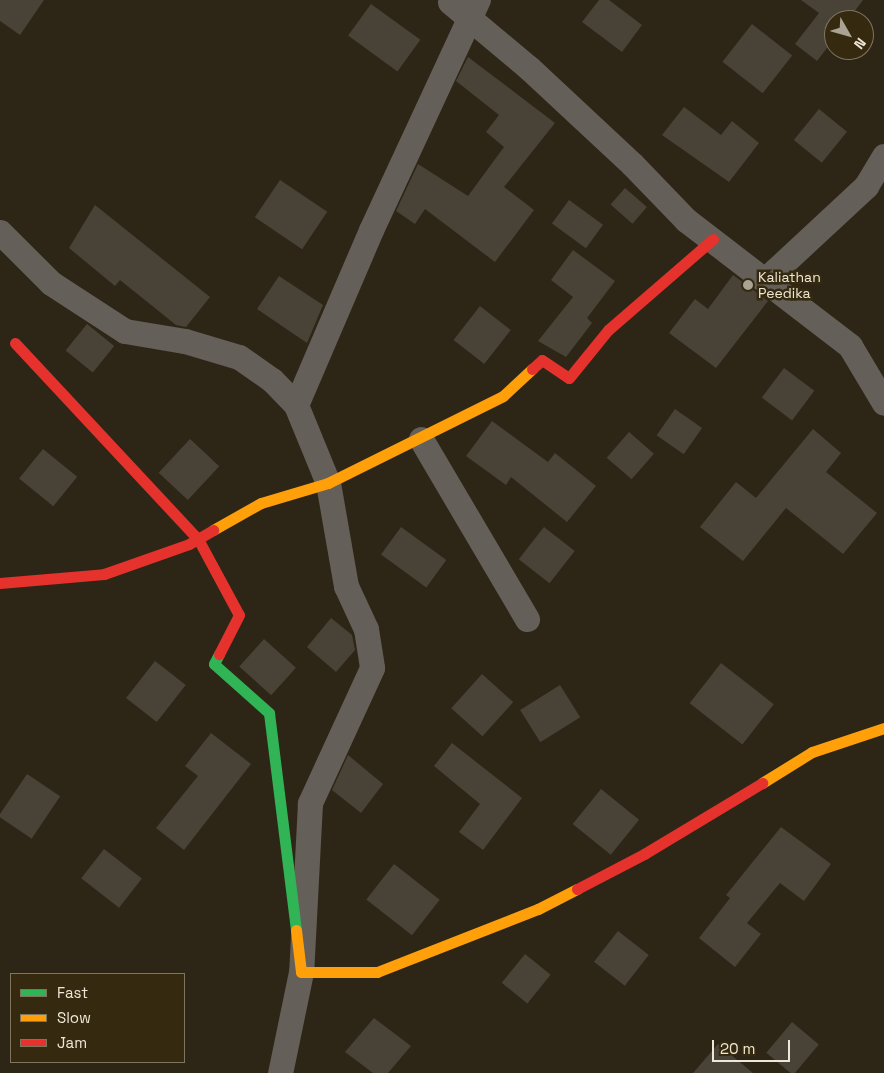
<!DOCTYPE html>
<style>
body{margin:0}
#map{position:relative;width:884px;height:1073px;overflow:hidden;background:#2d2617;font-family:"Space Grotesk",sans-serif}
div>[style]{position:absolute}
.building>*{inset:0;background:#494237;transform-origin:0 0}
.street>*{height:25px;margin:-12.5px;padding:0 12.5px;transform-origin:12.5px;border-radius:12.5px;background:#645f59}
.fast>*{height:11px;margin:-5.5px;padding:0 5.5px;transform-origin:5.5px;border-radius:5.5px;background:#30b455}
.slow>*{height:11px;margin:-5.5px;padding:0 5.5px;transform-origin:5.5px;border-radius:5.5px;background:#ff9f0a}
.jam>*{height:11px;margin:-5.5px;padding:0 5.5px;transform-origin:5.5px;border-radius:5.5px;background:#e5322d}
.dots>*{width:14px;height:14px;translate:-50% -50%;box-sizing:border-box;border:2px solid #35290f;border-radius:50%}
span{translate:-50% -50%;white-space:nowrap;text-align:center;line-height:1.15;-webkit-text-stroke:5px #35290f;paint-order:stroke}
.poi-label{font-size:14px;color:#eee7d7}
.left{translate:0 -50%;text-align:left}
.legend{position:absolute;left:10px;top:973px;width:175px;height:90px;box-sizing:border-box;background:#35290f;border:1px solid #7f755f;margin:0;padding:6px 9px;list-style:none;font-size:15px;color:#eee7d7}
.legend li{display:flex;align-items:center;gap:10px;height:25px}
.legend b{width:25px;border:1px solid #7f755f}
.north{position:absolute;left:824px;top:10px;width:50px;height:50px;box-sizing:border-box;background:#35290f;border:1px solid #7f755f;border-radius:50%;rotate:128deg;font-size:14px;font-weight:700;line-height:20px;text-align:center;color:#eee7d7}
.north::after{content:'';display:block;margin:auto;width:18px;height:22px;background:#aaa394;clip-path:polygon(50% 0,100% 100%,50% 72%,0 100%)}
.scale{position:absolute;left:712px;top:1040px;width:78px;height:22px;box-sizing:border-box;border:2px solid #eee7d7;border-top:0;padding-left:6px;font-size:15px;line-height:18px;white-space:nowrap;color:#eee7d7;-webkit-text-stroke:4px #35290f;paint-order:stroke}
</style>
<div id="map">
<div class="building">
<i style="clip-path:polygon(0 0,44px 0,20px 35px,0 21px)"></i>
<i style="clip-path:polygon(599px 0,609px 0,642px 25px,622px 52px,582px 22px)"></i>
<i style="clip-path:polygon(801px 0,863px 0,848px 20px,834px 20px,834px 39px,817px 61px,795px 44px,819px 13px)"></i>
<i style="left:371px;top:4px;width:61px;height:39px;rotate:36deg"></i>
<i style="left:752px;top:24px;width:51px;height:48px;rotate:38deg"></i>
<i style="clip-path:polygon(468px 57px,555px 123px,504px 187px,534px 210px,495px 262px,425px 209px,415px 224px,396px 211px,418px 164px,468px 196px,504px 147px,486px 132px,499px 115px,456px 81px)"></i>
<i style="clip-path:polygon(684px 107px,721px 135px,732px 121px,759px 143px,729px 182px,662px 135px)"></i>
<i style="left:819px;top:109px;width:36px;height:40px;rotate:39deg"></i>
<i style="left:280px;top:180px;width:57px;height:45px;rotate:34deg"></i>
<i style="left:625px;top:188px;width:29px;height:22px;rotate:41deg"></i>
<i style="left:569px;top:200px;width:42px;height:29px;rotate:36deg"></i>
<i style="clip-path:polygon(95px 205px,210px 297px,186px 327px,176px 325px,120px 280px,115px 286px,69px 248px)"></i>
<i style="clip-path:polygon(573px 250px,615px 281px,587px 318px,592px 323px,566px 357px,538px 341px,573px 297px,551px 280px)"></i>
<i style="clip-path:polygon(733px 275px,768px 301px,716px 368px,669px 333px,695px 299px,708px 309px)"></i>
<i style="clip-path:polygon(279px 276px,323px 305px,307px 343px,257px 309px)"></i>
<i style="left:480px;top:306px;width:39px;height:43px;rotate:38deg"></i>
<i style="left:87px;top:324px;width:35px;height:34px;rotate:39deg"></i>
<i style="left:784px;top:368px;width:38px;height:37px;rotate:37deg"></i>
<i style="left:675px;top:409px;width:33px;height:32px;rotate:35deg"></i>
<i style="clip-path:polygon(492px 421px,548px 462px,555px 453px,596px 486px,567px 522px,511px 477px,506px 485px,466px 456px)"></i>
<i style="clip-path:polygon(813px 429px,841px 453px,826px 472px,877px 513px,843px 554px,786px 508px,743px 561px,700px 527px,736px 482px,756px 498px)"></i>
<i style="left:629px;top:432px;width:33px;height:34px;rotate:41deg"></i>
<i style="left:190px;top:439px;width:40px;height:46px;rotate:43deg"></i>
<i style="left:43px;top:449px;width:44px;height:38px;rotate:39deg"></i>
<i style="left:401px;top:527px;width:56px;height:34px;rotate:36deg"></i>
<i style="left:544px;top:527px;width:39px;height:41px;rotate:38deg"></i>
<i style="clip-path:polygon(331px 618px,352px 635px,355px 650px,336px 672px,307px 647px)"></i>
<i style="left:264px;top:639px;width:43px;height:37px;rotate:42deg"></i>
<i style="left:155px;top:661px;width:39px;height:47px;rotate:38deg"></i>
<i style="left:721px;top:663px;width:67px;height:51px;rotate:38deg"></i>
<i style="left:482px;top:674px;width:42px;height:46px;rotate:42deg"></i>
<i style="left:560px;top:685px;width:38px;height:47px;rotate:58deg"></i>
<i style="clip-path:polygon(211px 733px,251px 764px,184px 850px,156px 828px,198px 776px,185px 766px)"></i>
<i style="clip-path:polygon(452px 743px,522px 798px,483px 850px,459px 832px,480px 804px,434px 766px)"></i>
<i style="clip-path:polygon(348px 755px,383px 784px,361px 813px,332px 790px)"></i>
<i style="left:27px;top:774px;width:40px;height:51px;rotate:34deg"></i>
<i style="left:601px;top:789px;width:49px;height:45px;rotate:39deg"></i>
<i style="clip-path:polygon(781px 827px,831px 864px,804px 901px,780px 883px,747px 923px,761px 934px,735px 967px,699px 938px,730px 898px,726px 895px)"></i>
<i style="left:104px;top:849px;width:48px;height:37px;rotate:38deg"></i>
<i style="left:394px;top:864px;width:58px;height:45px;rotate:38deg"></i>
<i style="left:618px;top:931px;width:39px;height:39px;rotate:38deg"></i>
<i style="left:525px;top:954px;width:33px;height:37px;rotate:39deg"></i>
<i style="clip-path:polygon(374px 1018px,411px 1046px,388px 1073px,373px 1073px,345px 1052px)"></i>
<i style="left:792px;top:1022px;width:35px;height:40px;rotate:40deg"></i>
<i style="clip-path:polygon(718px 1044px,753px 1073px,693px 1073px)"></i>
</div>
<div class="street">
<i style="left:450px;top:2px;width:103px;rotate:39.9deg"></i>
<i style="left:529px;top:68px;width:141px;rotate:43deg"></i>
<i style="left:632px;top:164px;width:78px;rotate:46deg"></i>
<i style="left:686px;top:220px;width:207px;rotate:37.5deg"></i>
<i style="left:850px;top:346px;width:66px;rotate:59.2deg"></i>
<i style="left:0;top:232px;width:72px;rotate:45deg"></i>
<i style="left:51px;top:283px;width:88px;rotate:33deg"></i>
<i style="left:125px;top:331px;width:61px;rotate:9.5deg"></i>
<i style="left:185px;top:341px;width:56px;rotate:16.5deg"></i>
<i style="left:239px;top:357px;width:40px;rotate:34.9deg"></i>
<i style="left:272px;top:380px;width:35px;rotate:46deg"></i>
<i style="left:296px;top:405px;width:84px;rotate:67.7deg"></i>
<i style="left:328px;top:483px;width:105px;rotate:80.1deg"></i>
<i style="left:346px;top:586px;width:47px;rotate:65.1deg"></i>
<i style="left:366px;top:629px;width:39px;rotate:81deg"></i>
<i style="left:372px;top:668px;width:149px;rotate:114.7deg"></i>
<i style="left:310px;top:803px;width:169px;rotate:93deg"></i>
<i style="left:301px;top:972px;width:103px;rotate:101.7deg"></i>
<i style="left:766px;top:279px;width:137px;rotate:-42.9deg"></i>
<i style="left:866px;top:186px;width:35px;rotate:-59deg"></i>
<i style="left:296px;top:405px;width:190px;rotate:-66.8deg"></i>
<i style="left:371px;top:230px;width:254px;rotate:-65.1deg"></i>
<i style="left:421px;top:439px;width:209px;rotate:59.5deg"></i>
</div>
<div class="fast">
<i style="left:219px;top:654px;width:11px;rotate:117deg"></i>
<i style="left:214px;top:664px;width:74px;rotate:41.7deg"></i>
<i style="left:269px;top:713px;width:219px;rotate:82.9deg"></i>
</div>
<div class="slow">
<i style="left:213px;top:530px;width:55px;rotate:-29.4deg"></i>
<i style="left:261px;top:503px;width:70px;rotate:-16.6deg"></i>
<i style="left:328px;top:483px;width:195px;rotate:-26.4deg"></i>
<i style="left:503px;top:396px;width:40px;rotate:-43deg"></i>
<i style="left:762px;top:783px;width:59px;rotate:-31.8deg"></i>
<i style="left:812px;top:752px;width:76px;rotate:-18.4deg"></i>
<i style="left:296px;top:930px;width:42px;rotate:83.2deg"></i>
<i style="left:301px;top:972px;width:76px"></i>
<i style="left:377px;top:972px;width:173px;rotate:-21.4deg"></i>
<i style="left:538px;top:909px;width:44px;rotate:-27.1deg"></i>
</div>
<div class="jam">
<i style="left:15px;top:343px;width:268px;rotate:47deg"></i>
<i style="left:198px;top:539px;width:86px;rotate:61.7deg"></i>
<i style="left:239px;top:615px;width:44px;rotate:117.1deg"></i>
<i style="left:532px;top:369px;width:13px;rotate:-42deg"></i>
<i style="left:542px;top:360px;width:32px;rotate:34deg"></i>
<i style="left:569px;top:378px;width:62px;rotate:-50.9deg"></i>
<i style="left:608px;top:330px;width:139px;rotate:-40.9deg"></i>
<i style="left:0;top:583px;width:104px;rotate:-4.9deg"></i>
<i style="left:104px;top:574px;width:90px;rotate:-19.4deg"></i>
<i style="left:189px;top:544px;width:28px;rotate:-30deg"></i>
<i style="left:577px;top:889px;width:76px;rotate:-27.6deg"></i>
<i style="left:644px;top:854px;width:138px;rotate:-31deg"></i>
</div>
<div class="dots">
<i style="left:748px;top:285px;background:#aaa394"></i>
</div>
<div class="poi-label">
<span class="left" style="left:758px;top:285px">Kaliathan<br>Peedika</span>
</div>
<ul class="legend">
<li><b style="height:6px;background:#30b455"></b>Fast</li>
<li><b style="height:6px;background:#ff9f0a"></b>Slow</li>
<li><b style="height:6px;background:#e5322d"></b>Jam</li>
</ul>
<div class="north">N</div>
<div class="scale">20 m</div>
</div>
